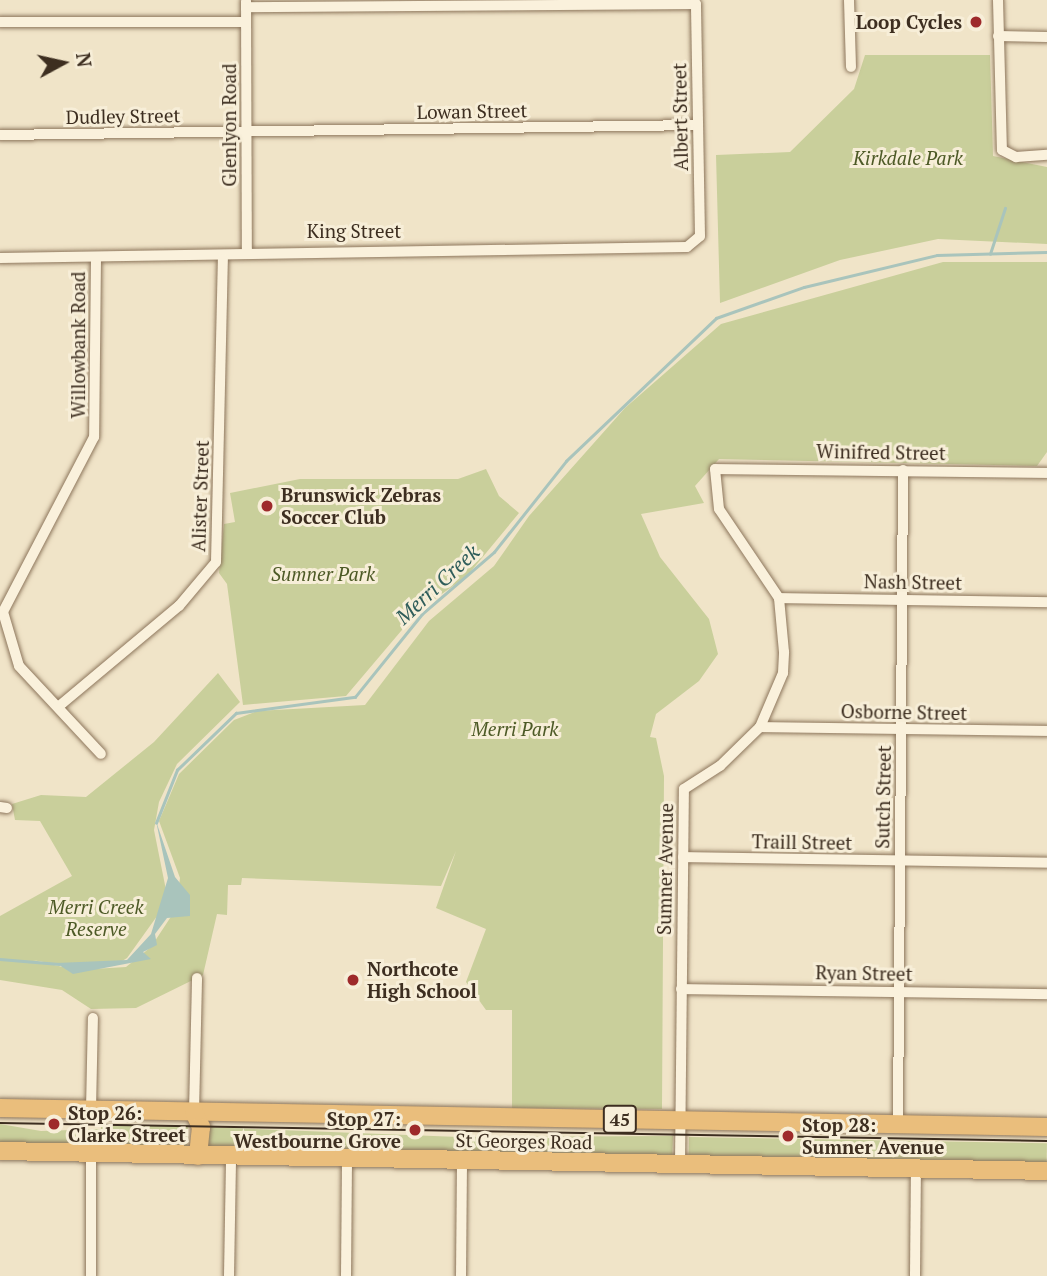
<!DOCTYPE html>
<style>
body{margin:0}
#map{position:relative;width:1047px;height:1276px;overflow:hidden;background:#f0e4c8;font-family:"PT Serif",serif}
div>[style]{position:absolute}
.green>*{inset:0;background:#c9cf9b;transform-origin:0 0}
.water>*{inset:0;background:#a9c4bc}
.stream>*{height:2.5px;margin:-1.25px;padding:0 1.25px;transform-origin:1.25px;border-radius:1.25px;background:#a9c4bc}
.roads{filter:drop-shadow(0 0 2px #8d765c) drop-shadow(0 0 2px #8d765c)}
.minor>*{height:10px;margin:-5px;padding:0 5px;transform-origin:5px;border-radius:5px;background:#faf1dc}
.trunk>*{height:18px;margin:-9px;padding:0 9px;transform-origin:9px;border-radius:9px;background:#eabe7c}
.tram>*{height:2px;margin:-1px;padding:0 1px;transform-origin:1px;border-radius:1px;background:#3d2e20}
.dots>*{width:19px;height:19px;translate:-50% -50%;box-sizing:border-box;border:4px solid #f7eed8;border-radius:50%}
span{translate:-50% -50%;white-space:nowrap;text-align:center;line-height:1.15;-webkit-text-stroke:6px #f7eed8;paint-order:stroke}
.shield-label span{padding:2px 5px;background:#f7eed8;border:2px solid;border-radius:5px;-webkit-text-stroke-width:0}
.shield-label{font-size:18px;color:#3d2e20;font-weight:700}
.poi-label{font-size:19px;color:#3d2e20;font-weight:700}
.right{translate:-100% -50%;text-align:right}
.left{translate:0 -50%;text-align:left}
.street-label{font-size:19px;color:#3d2e20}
.park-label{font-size:19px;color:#4d5a26;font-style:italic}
.water-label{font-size:21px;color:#2f5d5a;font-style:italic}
.north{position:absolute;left:28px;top:28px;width:70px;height:70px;-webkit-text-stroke:5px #f7eed8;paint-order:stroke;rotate:82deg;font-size:19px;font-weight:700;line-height:28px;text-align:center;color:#3d2e20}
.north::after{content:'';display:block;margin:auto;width:24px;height:32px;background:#3d2e20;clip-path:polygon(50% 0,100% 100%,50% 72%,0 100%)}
</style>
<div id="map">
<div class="green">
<i style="clip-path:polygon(865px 55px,990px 55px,993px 156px,1047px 167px,1047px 244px,938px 239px,840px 260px,720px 303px,716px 155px,790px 152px,854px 89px)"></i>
<i style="clip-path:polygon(943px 262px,1047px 262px,1047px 452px,1037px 466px,719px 459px,695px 486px,704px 503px,641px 514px,660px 557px,709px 619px,718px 654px,699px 681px,656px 714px,650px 737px,656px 738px,664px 776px,662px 1109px,512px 1108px,512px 1010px,486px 1010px,466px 982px,486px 929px,436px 908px,456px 851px,441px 886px,242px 878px,241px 885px,228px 885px,227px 915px,217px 914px,203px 975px,136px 1008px,91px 1009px,62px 990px,0 980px,0 916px,72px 876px,40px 821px,15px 820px,12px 804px,41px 795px,86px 797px,154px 742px,218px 673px,240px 702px,177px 764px,159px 802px,154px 830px,166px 890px,160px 912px,127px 958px,114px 966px,79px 968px,32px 960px,76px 970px,126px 967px,151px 947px,176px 909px,180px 878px,159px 821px,179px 774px,234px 720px,257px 711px,365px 705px,429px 621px,494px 566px,529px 516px,625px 408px,721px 324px)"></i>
<i style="clip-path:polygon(486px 469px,499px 496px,519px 513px,467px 576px,418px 611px,346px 696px,243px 705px,227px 584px,219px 573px,224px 524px,235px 522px,230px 493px,300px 479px,458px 479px)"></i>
<i style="clip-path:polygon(0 1124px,41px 1131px,101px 1129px,101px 1124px,188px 1126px,187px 1150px,27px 1148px,0 1142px)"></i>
<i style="clip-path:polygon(205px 1127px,459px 1137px,673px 1136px,672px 1160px,205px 1151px)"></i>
<i style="left:689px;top:1137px;width:358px;height:23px;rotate:1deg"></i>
</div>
<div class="water">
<i style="clip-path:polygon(156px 821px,175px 877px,190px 895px,190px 916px,167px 918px,155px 934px,157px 945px,143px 952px,151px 959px,73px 974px,56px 963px,127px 960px,151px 934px,168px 878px)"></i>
</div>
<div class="stream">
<i style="left:990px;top:254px;width:48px;rotate:-71.9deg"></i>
<i style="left:156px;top:823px;width:57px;rotate:-68.4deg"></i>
<i style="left:177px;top:770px;width:82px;rotate:-44deg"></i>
<i style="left:236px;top:713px;width:120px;rotate:-7.7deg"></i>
<i style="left:355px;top:697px;width:107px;rotate:-51.1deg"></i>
<i style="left:422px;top:614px;width:95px;rotate:-40.7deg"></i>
<i style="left:494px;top:552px;width:116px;rotate:-51.6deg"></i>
<i style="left:566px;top:461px;width:207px;rotate:-43.6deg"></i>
<i style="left:716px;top:318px;width:93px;rotate:-19.4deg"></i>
<i style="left:804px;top:287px;width:137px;rotate:-13.5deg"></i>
<i style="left:937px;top:255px;width:110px;rotate:-1.6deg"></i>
<i style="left:0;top:959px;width:59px;rotate:4.8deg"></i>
</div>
<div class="roads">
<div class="minor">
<i style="left:849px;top:0;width:67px;rotate:88.3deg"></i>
<i style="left:998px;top:0;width:150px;rotate:88.5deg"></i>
<i style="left:1002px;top:150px;width:16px;rotate:27deg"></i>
<i style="left:1016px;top:157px;width:31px;rotate:-4deg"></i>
<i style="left:246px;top:1px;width:249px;rotate:89.8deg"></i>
<i style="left:0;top:22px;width:246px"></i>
<i style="left:998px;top:36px;width:49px;rotate:1.2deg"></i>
<i style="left:0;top:135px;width:698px;rotate:-0.82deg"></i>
<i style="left:96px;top:257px;width:180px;rotate:90.6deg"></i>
<i style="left:94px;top:437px;width:197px;rotate:117.5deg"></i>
<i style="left:3px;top:612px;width:56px;rotate:73.5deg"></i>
<i style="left:19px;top:666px;width:120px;rotate:47deg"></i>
<i style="left:0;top:258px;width:687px;rotate:-0.92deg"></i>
<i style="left:687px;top:247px;width:17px;rotate:-40deg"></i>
<i style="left:700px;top:236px;width:232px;rotate:-91deg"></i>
<i style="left:696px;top:4px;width:450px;rotate:179.6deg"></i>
<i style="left:779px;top:598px;width:268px;rotate:0.9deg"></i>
<i style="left:58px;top:707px;width:158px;rotate:-39.9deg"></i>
<i style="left:179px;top:606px;width:57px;rotate:-49.9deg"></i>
<i style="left:216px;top:562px;width:303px;rotate:-88.7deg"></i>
<i style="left:760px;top:727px;width:287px;rotate:0.8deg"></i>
<i style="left:0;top:807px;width:7px;rotate:8deg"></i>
<i style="left:683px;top:857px;width:364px;rotate:0.9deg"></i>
<i style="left:681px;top:989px;width:366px;rotate:0.8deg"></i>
<i style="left:91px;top:1110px;width:92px;rotate:-88.8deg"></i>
<i style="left:194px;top:1112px;width:134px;rotate:-88.7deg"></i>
<i style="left:898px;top:1124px;width:654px;rotate:-89.56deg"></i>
<i style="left:680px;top:1164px;width:375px;rotate:-89.4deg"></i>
<i style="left:684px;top:789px;width:43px;rotate:-32.6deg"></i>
<i style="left:720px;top:766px;width:56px;rotate:-44.3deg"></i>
<i style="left:760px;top:727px;width:59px;rotate:-66.9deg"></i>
<i style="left:783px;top:673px;width:21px;rotate:-87deg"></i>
<i style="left:784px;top:652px;width:54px;rotate:-95.3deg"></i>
<i style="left:779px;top:598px;width:107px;rotate:-124deg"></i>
<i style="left:719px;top:509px;width:40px;rotate:-95.7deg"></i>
<i style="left:715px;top:469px;width:332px;rotate:0.7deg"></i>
<i style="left:91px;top:1276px;width:120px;rotate:-90deg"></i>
<i style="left:229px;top:1276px;width:119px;rotate:-89deg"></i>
<i style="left:346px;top:1276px;width:117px;rotate:-89.5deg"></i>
<i style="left:461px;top:1276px;width:115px;rotate:-89.5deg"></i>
<i style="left:915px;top:1276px;width:107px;rotate:-89.5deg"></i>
</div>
<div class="trunk">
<i style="left:0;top:1108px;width:1047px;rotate:1.04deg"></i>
<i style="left:194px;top:1112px;width:17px;rotate:65deg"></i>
<i style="left:201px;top:1127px;width:29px;rotate:96deg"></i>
<i style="left:0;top:1151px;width:1047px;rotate:1.09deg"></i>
</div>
</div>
<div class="tram">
<i style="left:0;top:1123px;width:1047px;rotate:0.98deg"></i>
</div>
<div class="dots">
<i style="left:976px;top:22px;background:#9e2a2b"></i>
<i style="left:267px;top:506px;background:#9e2a2b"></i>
<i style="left:353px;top:980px;background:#9e2a2b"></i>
<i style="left:54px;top:1124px;background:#9e2a2b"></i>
<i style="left:415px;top:1130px;background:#9e2a2b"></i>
<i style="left:788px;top:1136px;background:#9e2a2b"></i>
</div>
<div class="shield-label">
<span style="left:620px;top:1119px">45</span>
</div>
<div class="poi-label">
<span class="right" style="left:962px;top:22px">Loop Cycles</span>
<span class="left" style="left:281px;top:506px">Brunswick Zebras<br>Soccer Club</span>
<span class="left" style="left:367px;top:980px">Northcote<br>High School</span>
<span class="left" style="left:68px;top:1124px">Stop 26:<br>Clarke Street</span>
<span class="right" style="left:401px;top:1130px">Stop 27:<br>Westbourne Grove</span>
<span class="left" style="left:802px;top:1136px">Stop 28:<br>Sumner Avenue</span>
</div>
<div class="street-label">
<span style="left:472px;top:111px;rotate:-1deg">Lowan Street</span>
<span style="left:123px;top:116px;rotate:-1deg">Dudley Street</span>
<span style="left:680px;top:117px;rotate:-91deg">Albert Street</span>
<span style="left:229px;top:125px;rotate:-90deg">Glenlyon Road</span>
<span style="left:354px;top:231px">King Street</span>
<span style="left:78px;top:345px;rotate:-90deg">Willowbank Road</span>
<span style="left:881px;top:452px;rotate:1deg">Winifred Street</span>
<span style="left:200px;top:496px;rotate:-88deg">Alister Street</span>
<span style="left:913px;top:582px;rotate:1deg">Nash Street</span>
<span style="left:904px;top:712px;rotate:1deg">Osborne Street</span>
<span style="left:883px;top:797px;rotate:-89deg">Sutch Street</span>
<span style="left:802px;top:842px;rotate:1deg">Traill Street</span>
<span style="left:665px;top:869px;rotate:-89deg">Sumner Avenue</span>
<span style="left:864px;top:973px;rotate:1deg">Ryan Street</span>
<span style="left:524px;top:1141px;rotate:1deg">St Georges Road</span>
</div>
<div class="park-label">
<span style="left:908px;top:158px">Kirkdale Park</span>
<span style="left:323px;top:574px">Sumner Park</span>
<span style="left:515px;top:729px">Merri Park</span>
<span style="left:96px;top:918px">Merri Creek<br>Reserve</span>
</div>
<div class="water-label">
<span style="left:437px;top:584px;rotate:-43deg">Merri Creek</span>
</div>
<div class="north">N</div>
</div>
